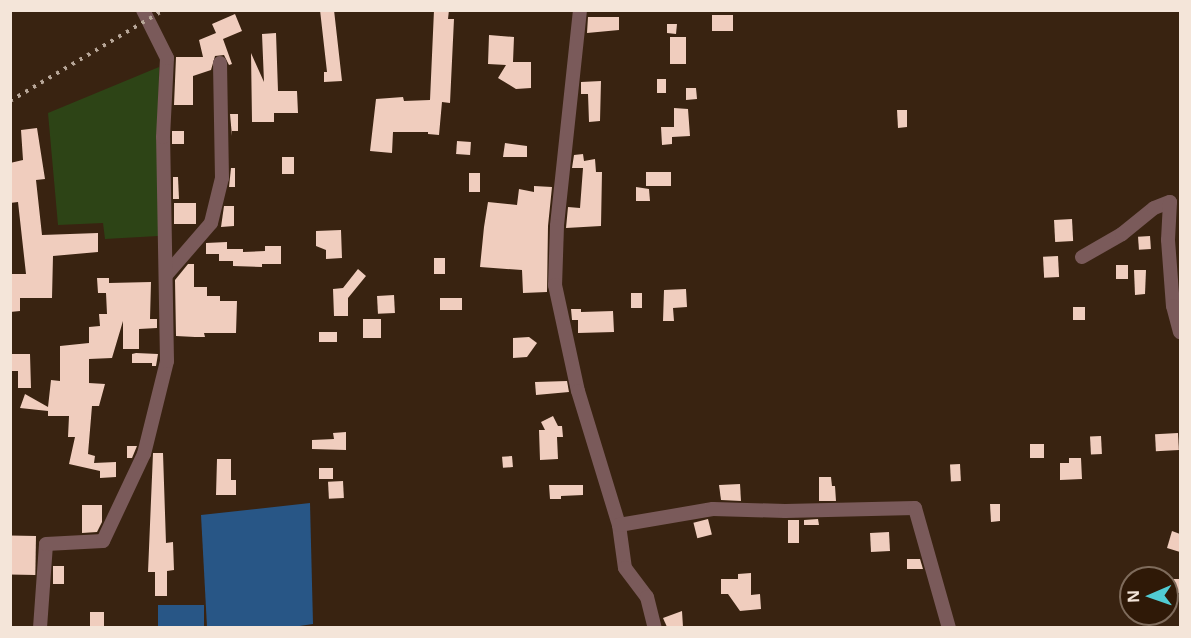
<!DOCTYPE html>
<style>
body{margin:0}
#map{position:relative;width:1191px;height:638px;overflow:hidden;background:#392311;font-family:"Noto Sans",sans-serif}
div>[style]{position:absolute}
.green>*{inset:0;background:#2d4416}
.water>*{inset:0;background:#285686;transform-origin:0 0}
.building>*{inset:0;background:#f0cdbe;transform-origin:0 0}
.minor>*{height:14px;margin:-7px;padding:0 7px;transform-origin:7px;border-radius:7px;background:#7a5a5a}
.rail>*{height:4px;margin-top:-2px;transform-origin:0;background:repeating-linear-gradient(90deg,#b7a698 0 3px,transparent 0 9px)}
span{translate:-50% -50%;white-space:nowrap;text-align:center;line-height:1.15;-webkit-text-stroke:6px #2f1907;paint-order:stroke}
.frame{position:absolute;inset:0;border:12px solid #f4e5d9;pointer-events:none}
.north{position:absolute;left:1119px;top:566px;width:60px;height:60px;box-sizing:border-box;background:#2f1907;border:2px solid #7e6b5b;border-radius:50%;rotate:268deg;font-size:16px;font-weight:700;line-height:24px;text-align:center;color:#f4e5d9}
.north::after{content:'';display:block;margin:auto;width:21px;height:27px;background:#51ccd3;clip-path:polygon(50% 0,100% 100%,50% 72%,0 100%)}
</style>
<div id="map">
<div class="green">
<i style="clip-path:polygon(159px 67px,158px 236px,105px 239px,103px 223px,58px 225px,48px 113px)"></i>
</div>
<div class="water">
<i style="clip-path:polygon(310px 503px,313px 624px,286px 628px,207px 627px,201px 515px)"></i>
<i style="left:204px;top:605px;width:22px;height:46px;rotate:90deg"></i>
</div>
<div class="building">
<i style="clip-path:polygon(320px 10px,334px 10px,342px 81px,324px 82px,324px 72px,327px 72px)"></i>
<i style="clip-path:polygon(434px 10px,449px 10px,448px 19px,454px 19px,450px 103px,442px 102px,439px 135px,428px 134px,428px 132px,393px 132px,392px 153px,370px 151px,376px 99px,403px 97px,404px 101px,430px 100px)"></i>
<i style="clip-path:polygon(235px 14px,242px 31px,223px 39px,232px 64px,229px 65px,224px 55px,215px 56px,211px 70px,193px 76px,193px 105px,174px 105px,176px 57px,203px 57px,199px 40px,216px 33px,212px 24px)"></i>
<i style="left:733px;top:15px;width:16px;height:21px;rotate:90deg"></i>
<i style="clip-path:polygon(588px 17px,619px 17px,619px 30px,587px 33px)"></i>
<i style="clip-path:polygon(667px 24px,677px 24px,676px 34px,667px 33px)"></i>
<i style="clip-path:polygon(276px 33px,278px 91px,297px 91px,298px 113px,274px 113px,274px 122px,252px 122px,251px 53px,264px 82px,262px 34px)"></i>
<i style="clip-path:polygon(489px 35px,514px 37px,513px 62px,531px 62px,531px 88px,516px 89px,498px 78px,506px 65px,488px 64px)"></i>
<i style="left:670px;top:37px;width:16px;height:27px"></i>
<i style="left:657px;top:79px;width:9px;height:14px"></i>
<i style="clip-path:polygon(601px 81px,600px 121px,589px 122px,588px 94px,581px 94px,581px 82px)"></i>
<i style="clip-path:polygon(686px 88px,696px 88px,697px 99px,686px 100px)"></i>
<i style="clip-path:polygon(674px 108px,688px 109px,690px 136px,672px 137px,672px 144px,662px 145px,661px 127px,674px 127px)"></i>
<i style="clip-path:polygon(897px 110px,907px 110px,907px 127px,898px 128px)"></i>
<i style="clip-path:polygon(230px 114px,238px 114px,238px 131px,232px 131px,232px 136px)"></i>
<i style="clip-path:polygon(37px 128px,45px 179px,36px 180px,42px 235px,98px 233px,98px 252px,53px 256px,52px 298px,20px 298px,20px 311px,10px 312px,10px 274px,26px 274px,18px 202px,10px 203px,10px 163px,23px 160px,21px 130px)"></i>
<i style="left:172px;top:131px;width:12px;height:13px"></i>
<i style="left:457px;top:141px;width:14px;height:13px;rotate:4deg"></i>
<i style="clip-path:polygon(505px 143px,527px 146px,527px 157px,503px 157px)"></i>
<i style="clip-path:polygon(583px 154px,584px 161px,595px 159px,596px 172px,602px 172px,601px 226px,566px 228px,568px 207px,580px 208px,583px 168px,572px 168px,574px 155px)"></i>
<i style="left:294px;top:157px;width:17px;height:12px;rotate:90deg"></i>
<i style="clip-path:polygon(231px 168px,235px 168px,235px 187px,229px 187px)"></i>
<i style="left:671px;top:172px;width:14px;height:25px;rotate:90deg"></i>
<i style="left:469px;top:173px;width:11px;height:19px"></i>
<i style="clip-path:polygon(173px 177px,178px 177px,179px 199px,173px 199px)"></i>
<i style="clip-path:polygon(534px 186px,552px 187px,548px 226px,547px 292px,523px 293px,522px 270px,480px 267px,484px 227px,488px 202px,517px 205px,519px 189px,534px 192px)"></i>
<i style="clip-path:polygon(636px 187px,649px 189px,650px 201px,636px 201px)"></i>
<i style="left:174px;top:203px;width:22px;height:21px"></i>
<i style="clip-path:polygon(224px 206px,234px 206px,234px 226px,221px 227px)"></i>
<i style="left:1072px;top:219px;width:22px;height:18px;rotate:87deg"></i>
<i style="clip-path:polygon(341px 230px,342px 258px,326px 259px,326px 250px,316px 246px,316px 231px)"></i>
<i style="left:1150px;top:236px;width:13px;height:12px;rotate:86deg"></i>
<i style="clip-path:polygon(227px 242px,227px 249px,243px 249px,243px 252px,265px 251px,265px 246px,281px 246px,281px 264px,262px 264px,262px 267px,233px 266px,233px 261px,219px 261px,219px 254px,206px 254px,206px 243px)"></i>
<i style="left:1058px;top:256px;width:21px;height:15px;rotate:87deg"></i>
<i style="left:445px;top:258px;width:16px;height:11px;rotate:90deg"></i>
<i style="clip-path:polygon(188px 264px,194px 264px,194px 287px,207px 287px,207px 296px,220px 296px,220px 301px,237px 301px,236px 333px,204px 333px,205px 337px,195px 337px,176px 336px,175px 280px)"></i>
<i style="left:1128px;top:265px;width:14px;height:12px;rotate:90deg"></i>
<i style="clip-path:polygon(358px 269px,366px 276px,348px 298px,348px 316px,334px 316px,333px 289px,343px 288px)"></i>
<i style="clip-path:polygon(1134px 270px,1146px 270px,1145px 294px,1135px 295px)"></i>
<i style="clip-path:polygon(97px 278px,109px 278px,109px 283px,151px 282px,150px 319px,157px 319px,157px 328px,139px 329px,139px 349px,123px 349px,123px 321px,112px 358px,89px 359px,89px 383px,105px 384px,99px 406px,92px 406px,88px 454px,95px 456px,94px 463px,116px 462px,116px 477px,100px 478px,100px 471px,69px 464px,75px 437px,68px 437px,69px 416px,48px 416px,48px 411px,20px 408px,25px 394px,48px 407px,51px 380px,60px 381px,60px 346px,89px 343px,89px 327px,100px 326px,99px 314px,107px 314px,106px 293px,98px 293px)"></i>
<i style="clip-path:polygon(686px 289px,687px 307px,673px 308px,674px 321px,663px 321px,664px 290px)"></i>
<i style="left:631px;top:293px;width:11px;height:15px"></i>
<i style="left:394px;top:295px;width:18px;height:17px;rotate:87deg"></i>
<i style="left:440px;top:298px;width:22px;height:12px"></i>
<i style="left:1073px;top:307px;width:12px;height:13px"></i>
<i style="clip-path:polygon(571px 309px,581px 309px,581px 312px,613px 311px,614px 332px,578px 333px,578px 320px,572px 320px)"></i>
<i style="left:363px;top:319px;width:18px;height:19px"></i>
<i style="left:337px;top:332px;width:10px;height:18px;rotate:90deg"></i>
<i style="clip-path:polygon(529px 337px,537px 343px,527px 357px,513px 358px,513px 338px)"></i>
<i style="clip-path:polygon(136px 353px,158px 354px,156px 366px,152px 366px,152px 363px,132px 363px,132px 354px)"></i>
<i style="clip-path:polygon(10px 354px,30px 354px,31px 388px,18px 388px,18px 371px,10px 371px)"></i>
<i style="clip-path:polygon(567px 381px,569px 392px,536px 395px,535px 382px)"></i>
<i style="clip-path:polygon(553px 416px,558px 426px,562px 426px,563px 437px,557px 437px,558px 459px,540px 460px,539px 430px,545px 430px,541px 422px)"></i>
<i style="clip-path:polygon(346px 432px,346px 450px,312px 449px,312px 440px,334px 439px,333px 433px)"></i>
<i style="left:1178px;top:433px;width:17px;height:23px;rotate:87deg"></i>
<i style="left:1101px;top:436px;width:18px;height:11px;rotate:87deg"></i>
<i style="left:1030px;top:444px;width:14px;height:14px"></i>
<i style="clip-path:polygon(127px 446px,137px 446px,132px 458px,127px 458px)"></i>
<i style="clip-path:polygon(153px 453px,163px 453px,166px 543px,173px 542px,174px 570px,167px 571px,167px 596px,155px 596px,155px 572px,148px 572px)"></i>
<i style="left:512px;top:456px;width:11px;height:10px;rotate:85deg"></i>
<i style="clip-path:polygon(1069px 458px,1081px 458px,1082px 479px,1060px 480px,1060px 463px,1069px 463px)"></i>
<i style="clip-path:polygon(217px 459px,231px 459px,231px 480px,236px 480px,236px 495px,216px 495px)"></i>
<i style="left:960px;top:464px;width:17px;height:10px;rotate:87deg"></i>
<i style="left:319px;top:468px;width:14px;height:11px"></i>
<i style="clip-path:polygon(819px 477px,831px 477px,832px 486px,835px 486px,836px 501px,819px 501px)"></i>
<i style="left:343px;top:481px;width:17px;height:15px;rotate:87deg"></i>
<i style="clip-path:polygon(740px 484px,741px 501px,721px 500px,719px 485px)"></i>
<i style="clip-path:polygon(549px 485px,583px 485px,583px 495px,561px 496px,561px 499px,550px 499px)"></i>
<i style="clip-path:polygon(990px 504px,1000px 504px,1000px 521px,991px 522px)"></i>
<i style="clip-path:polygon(82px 505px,102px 505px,102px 522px,97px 532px,82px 533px)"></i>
<i style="left:708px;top:519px;width:16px;height:15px;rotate:76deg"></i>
<i style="clip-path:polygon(818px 519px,819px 525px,804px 525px,804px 520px)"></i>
<i style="left:788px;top:520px;width:11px;height:23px"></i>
<i style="clip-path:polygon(1172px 531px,1180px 534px,1180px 552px,1167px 548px)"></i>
<i style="left:889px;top:532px;width:19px;height:19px;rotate:87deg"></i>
<i style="left:36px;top:536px;width:39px;height:26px;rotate:91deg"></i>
<i style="clip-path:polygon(907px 559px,920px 559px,923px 569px,907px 569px)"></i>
<i style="left:53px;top:566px;width:11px;height:18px"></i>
<i style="clip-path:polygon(751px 573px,751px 595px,760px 594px,761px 609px,740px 611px,728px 594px,721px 594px,721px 579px,738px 579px,738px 574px)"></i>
<i style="left:1167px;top:579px;width:12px;height:14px"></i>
<i style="clip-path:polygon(682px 611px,683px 627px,667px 627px,663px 618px)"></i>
<i style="left:90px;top:612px;width:14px;height:15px"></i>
</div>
<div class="minor">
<i style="left:580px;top:10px;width:217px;rotate:96.1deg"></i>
<i style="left:557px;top:226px;width:59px;rotate:91.9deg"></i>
<i style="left:555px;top:285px;width:108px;rotate:77.8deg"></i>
<i style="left:578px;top:391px;width:140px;rotate:73deg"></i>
<i style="left:619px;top:525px;width:43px;rotate:82.1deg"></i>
<i style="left:625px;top:568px;width:36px;rotate:53deg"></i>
<i style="left:647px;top:597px;width:32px;rotate:76deg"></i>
<i style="left:1082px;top:257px;width:46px;rotate:-29.9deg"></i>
<i style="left:1122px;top:234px;width:41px;rotate:-39.1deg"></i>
<i style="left:1154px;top:208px;width:17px;rotate:-21deg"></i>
<i style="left:1170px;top:202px;width:38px;rotate:93deg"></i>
<i style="left:1168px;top:240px;width:66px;rotate:85.7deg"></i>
<i style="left:1173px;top:306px;width:27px;rotate:75deg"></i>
<i style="left:167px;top:274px;width:67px;rotate:-49.2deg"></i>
<i style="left:211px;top:223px;width:46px;rotate:-76.3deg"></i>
<i style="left:222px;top:178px;width:115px;rotate:-91deg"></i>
<i style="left:619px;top:525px;width:95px;rotate:-9.7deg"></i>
<i style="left:713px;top:509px;width:72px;rotate:1.6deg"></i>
<i style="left:785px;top:511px;width:130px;rotate:-1.3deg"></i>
<i style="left:915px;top:508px;width:125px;rotate:74.2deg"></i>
<i style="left:40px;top:628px;width:84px;rotate:-85.9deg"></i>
<i style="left:46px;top:544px;width:57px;rotate:-3deg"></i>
<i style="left:103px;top:541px;width:96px;rotate:-64.8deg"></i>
<i style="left:144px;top:454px;width:96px;rotate:-76.1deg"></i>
<i style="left:167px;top:361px;width:224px;rotate:-91deg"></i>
<i style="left:163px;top:137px;width:79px;rotate:-87.1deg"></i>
<i style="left:167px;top:58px;width:54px;rotate:-116.6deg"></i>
</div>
<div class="rail">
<i style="left:10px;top:101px;width:179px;rotate:-30.6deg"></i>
</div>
<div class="frame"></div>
<div class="north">N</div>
</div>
